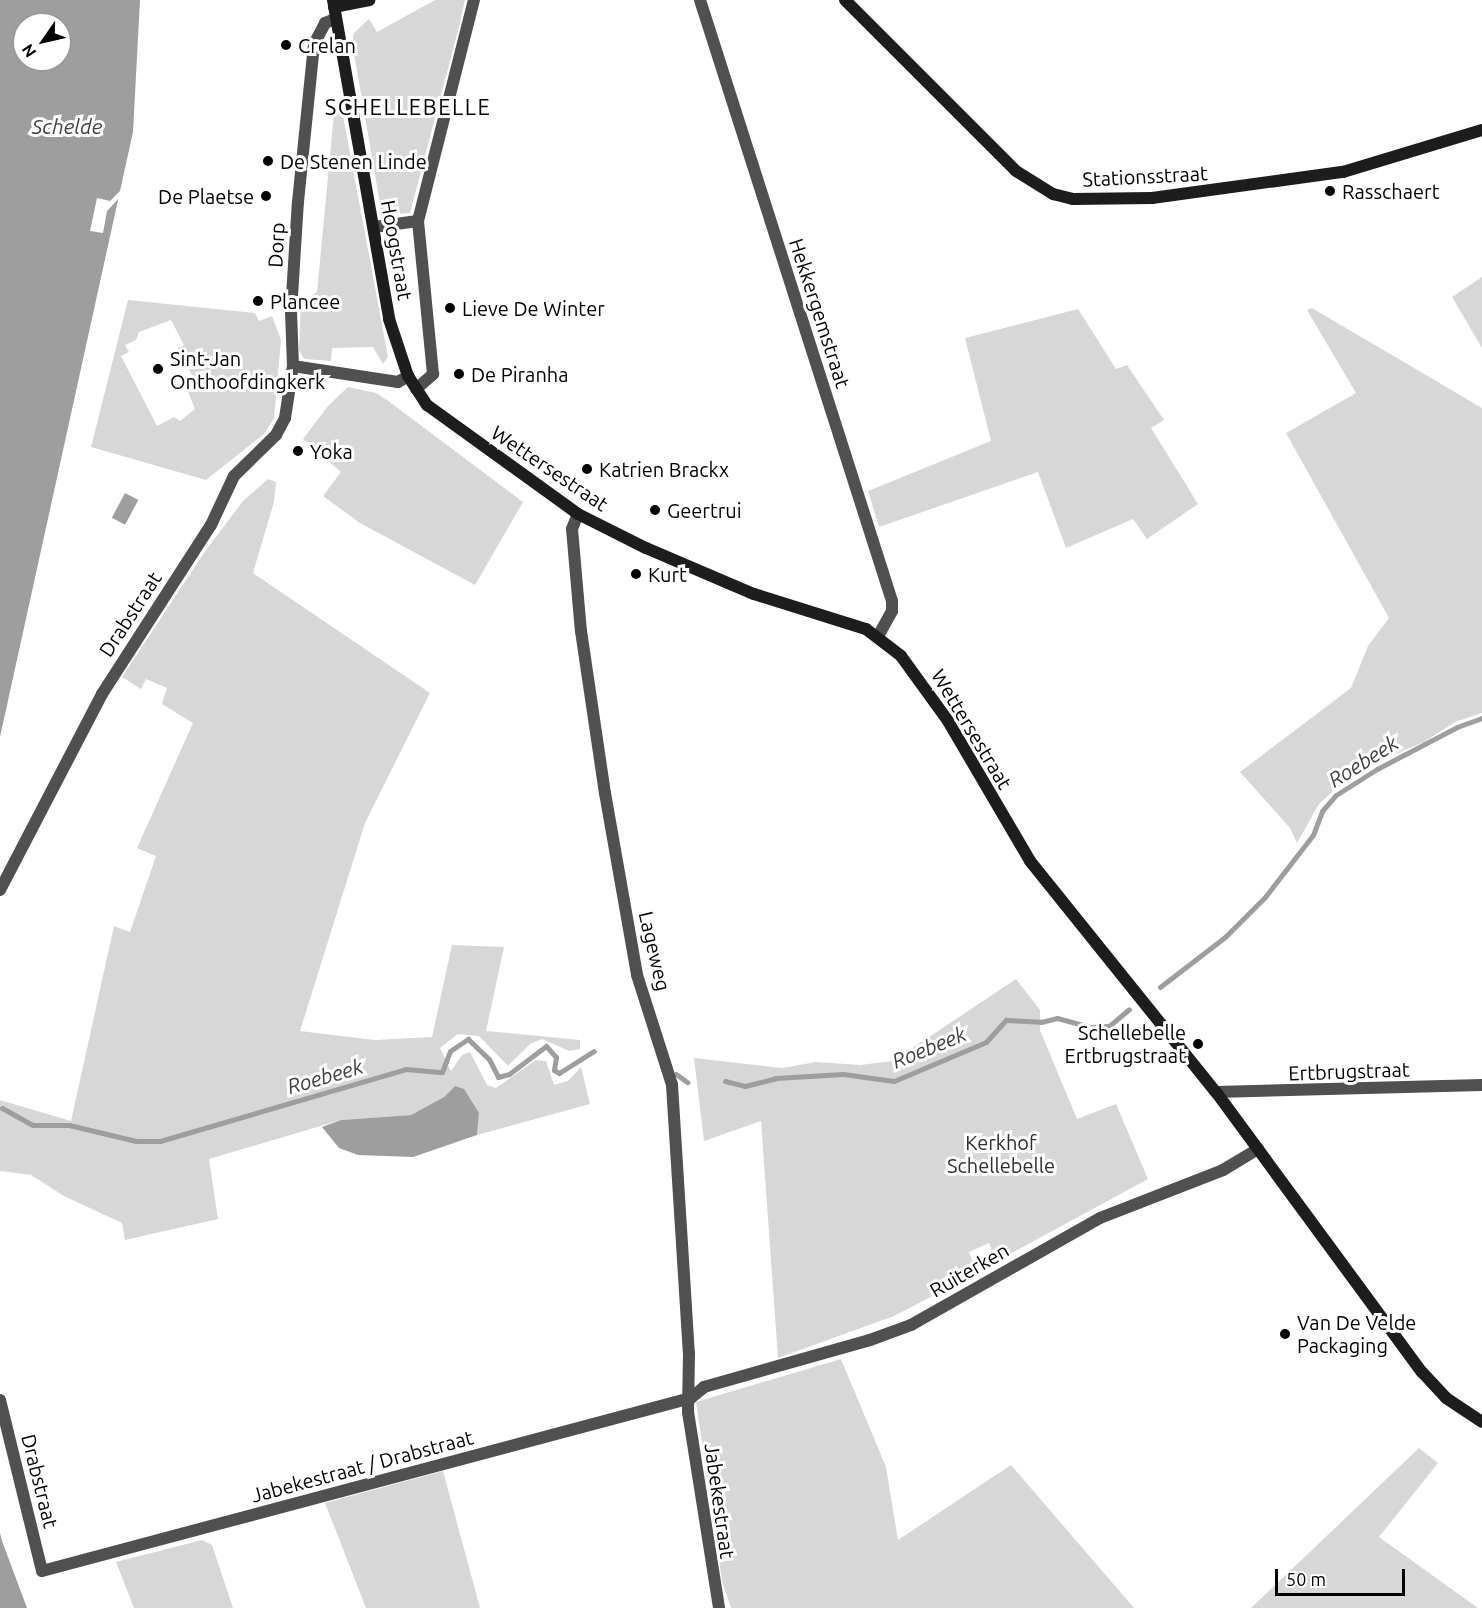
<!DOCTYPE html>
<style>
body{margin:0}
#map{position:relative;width:1482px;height:1608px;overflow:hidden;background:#fff;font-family:Ubuntu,sans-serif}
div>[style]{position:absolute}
.green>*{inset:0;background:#d7d7d7}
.water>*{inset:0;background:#9e9e9e;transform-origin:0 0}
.pier>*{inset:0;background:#fff}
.stream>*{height:5px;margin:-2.5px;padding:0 2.5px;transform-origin:2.5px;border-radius:2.5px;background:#9e9e9e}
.street>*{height:12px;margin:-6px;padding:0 6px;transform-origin:6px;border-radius:6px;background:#505050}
.secondary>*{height:12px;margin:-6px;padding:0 6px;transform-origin:6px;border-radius:6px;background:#1d1d1d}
.dots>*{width:16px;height:16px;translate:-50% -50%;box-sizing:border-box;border:3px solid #fff;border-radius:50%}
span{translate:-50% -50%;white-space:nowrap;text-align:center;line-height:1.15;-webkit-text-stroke:6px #fff;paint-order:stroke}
.poi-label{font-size:20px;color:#000}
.left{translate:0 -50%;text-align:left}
.right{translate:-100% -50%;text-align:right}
.street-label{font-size:20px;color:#000}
.park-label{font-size:20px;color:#2e2e2e}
.water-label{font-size:21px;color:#3f3f3f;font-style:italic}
.quarter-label{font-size:22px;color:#000;letter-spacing:1.5px}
.north{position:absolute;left:12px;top:12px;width:60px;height:60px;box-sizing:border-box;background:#fff;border:2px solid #999;border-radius:50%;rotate:236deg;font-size:16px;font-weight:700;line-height:24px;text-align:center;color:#000}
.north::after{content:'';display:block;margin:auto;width:21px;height:27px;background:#000;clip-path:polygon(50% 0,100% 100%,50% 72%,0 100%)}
.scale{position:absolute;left:1275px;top:1569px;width:130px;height:27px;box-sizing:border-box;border:3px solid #000;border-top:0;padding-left:8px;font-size:18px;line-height:21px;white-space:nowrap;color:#000;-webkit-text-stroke:4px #fff;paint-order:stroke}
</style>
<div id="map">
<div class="green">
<i style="clip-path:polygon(435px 0,465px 0,460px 23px,410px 213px,382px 215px,352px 42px,354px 33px,369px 19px,377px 32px)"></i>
<i style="clip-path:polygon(335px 103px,341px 105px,388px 357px,383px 364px,373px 347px,332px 348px,331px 361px,304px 359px,299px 350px,301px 302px,317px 292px)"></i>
<i style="clip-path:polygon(1482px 277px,1482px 348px,1452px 297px)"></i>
<i style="clip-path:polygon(evenodd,128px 300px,255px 313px,259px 321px,272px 316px,281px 340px,274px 418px,265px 433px,206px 480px,91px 447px,128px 300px,171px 320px,184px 345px,178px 348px,195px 381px,191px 383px,194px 389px,188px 392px,195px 409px,180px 421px,174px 417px,157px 426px,121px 356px,129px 352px,125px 345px,136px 340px,139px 332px,171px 320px)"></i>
<i style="clip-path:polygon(1312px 308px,1482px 408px,1482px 713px,1455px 722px,1424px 742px,1376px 762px,1333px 791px,1319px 804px,1297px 843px,1290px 828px,1240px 772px,1351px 688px,1368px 646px,1389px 618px,1286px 433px,1356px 393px,1307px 310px)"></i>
<i style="clip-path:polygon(1078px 309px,1116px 369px,1127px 365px,1164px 420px,1151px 428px,1198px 504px,1147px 539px,1133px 519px,1066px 548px,1038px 472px,879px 527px,868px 491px,991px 441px,965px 338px)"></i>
<i style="clip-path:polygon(348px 387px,376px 393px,387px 400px,523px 502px,475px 585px,360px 523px,323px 496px,341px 472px,303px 439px,328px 406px)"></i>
<i style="clip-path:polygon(268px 479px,276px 482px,274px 502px,253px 573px,430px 693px,365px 823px,300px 1031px,375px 1040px,432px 1037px,452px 945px,504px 947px,486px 1031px,580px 1040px,580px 1049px,569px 1051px,542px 1039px,530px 1044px,508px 1066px,479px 1036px,458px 1034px,440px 1048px,451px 1071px,462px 1055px,470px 1052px,487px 1085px,496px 1088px,536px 1060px,546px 1061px,554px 1085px,568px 1081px,581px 1067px,590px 1104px,477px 1135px,479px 1113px,455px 1086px,444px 1097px,411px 1115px,341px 1120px,209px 1159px,218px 1219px,125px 1240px,122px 1223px,64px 1196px,31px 1175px,0 1171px,0 1100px,71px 1121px,114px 926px,130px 932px,156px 856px,137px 848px,193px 723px,162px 704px,167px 688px,146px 679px,141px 689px,122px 677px,206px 550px,243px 501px)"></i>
<i style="clip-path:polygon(1016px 979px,1040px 1010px,1040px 1030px,1077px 1119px,1116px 1104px,1148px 1179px,997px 1261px,989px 1243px,969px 1252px,977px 1273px,894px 1316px,778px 1358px,761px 1121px,704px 1141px,694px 1058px,782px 1068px,816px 1062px,860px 1065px,893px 1061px)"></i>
<i style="clip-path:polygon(841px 1359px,886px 1467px,898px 1540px,1011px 1465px,1134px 1608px,731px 1608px,722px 1581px,696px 1402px)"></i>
<i style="clip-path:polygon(1419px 1448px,1438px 1463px,1379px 1537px,1478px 1608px,1251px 1608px)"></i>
<i style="clip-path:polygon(443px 1471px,480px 1608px,366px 1608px,325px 1503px)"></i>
<i style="clip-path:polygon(202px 1540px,212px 1545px,233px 1608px,134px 1608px,116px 1562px)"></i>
</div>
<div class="water">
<i style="clip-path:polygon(evenodd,0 0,140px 0,133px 132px,0 737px,0 0,24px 24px,60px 24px,60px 60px,24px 60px,24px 24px)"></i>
<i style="left:125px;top:493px;width:15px;height:28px;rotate:28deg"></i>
<i style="clip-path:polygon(455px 1086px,464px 1089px,479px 1113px,477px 1135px,413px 1157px,358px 1155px,339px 1148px,322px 1127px,341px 1120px,411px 1115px,444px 1097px)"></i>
<i style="clip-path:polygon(0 1533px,2px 1541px,27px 1608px,0 1608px)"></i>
</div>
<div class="pier">
<i style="clip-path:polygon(125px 186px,123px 194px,107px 211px,103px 233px,90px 231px,97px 198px,110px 201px)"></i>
</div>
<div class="stream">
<i style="left:1160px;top:987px;width:82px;rotate:-37.6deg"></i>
<i style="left:1225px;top:937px;width:57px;rotate:-45deg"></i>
<i style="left:1265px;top:897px;width:78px;rotate:-52.3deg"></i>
<i style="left:1313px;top:835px;width:26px;rotate:-69deg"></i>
<i style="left:1322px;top:811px;width:21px;rotate:-49deg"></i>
<i style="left:1336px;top:795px;width:49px;rotate:-32.4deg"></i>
<i style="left:1377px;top:769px;width:90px;rotate:-27.7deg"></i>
<i style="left:1457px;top:727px;width:27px;rotate:-20deg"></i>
<i style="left:676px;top:1074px;width:14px;rotate:36deg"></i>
<i style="left:725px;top:1081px;width:21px;rotate:14deg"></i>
<i style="left:745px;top:1086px;width:32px;rotate:-14deg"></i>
<i style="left:776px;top:1078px;width:67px;rotate:-3.4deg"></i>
<i style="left:843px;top:1074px;width:51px;rotate:7.8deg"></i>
<i style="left:894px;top:1081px;width:100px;rotate:-23deg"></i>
<i style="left:986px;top:1042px;width:30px;rotate:-48deg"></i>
<i style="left:1006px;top:1020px;width:35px;rotate:3deg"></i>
<i style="left:1041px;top:1022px;width:16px;rotate:-14deg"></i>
<i style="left:1057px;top:1018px;width:34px;rotate:15deg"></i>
<i style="left:1090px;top:1027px;width:19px;rotate:-3deg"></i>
<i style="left:1109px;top:1026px;width:26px;rotate:-40deg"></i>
<i style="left:2px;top:1108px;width:35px;rotate:29deg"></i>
<i style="left:33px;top:1125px;width:36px"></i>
<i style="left:69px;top:1125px;width:69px;rotate:13.4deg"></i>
<i style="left:136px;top:1141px;width:24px"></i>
<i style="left:160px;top:1141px;width:256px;rotate:-16.3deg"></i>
<i style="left:406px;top:1069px;width:36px;rotate:5deg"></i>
<i style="left:442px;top:1072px;width:22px;rotate:-69deg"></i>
<i style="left:450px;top:1051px;width:22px;rotate:-34deg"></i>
<i style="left:468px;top:1039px;width:29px;rotate:44deg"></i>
<i style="left:489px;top:1059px;width:20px;rotate:63deg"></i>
<i style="left:498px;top:1077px;width:11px;rotate:-15deg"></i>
<i style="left:509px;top:1074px;width:46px;rotate:-37.1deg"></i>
<i style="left:546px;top:1046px;width:15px;rotate:48deg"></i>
<i style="left:556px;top:1057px;width:13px;rotate:99deg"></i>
<i style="left:554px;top:1070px;width:6px;rotate:31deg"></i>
<i style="left:559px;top:1073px;width:41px;rotate:-32.2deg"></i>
</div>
<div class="street">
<i style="left:700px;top:0;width:631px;rotate:72.28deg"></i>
<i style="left:892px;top:601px;width:10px;rotate:90deg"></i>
<i style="left:892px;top:611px;width:29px;rotate:119deg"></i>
<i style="left:374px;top:227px;width:44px;rotate:-7.8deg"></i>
<i style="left:293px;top:366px;width:106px;rotate:8.7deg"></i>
<i style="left:398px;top:382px;width:12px;rotate:-31deg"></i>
<i style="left:416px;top:389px;width:23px;rotate:-41deg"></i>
<i style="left:433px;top:374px;width:154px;rotate:-95.6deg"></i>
<i style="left:418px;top:221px;width:228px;rotate:-75.8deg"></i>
<i style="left:578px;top:514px;width:16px;rotate:112deg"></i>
<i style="left:572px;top:529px;width:102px;rotate:85deg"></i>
<i style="left:581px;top:631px;width:164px;rotate:81.6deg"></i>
<i style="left:605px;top:793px;width:185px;rotate:80deg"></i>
<i style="left:637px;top:975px;width:115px;rotate:72.3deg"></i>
<i style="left:672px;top:1085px;width:269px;rotate:86.4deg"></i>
<i style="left:689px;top:1353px;width:59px;rotate:91deg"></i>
<i style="left:688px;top:1412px;width:198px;rotate:81deg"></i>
<i style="left:0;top:890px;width:221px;rotate:-62.5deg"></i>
<i style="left:102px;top:694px;width:201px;rotate:-57.2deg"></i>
<i style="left:211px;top:525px;width:54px;rotate:-64.9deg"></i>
<i style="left:234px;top:476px;width:59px;rotate:-44.3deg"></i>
<i style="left:276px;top:435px;width:19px;rotate:-62deg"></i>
<i style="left:285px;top:418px;width:53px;rotate:-81.3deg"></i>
<i style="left:293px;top:366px;width:54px;rotate:-92.1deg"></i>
<i style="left:291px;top:312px;width:110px;rotate:-86.4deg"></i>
<i style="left:298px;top:202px;width:159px;rotate:-84.2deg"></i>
<i style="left:314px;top:44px;width:24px;rotate:-62deg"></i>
<i style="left:325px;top:23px;width:11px;rotate:-22deg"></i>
<i style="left:1216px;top:1092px;width:266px;rotate:-1.5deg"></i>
<i style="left:0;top:1400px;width:176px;rotate:76.2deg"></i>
<i style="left:42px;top:1571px;width:672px;rotate:-14.93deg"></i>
<i style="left:691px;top:1398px;width:17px;rotate:-40deg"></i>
<i style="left:704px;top:1387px;width:173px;rotate:-15.8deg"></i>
<i style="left:870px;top:1340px;width:44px;rotate:-20.1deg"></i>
<i style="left:911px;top:1325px;width:217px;rotate:-29.5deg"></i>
<i style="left:1100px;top:1218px;width:132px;rotate:-21.3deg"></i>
<i style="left:1223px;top:1170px;width:41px;rotate:-31deg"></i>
</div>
<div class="secondary">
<i style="left:333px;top:0;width:324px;rotate:80deg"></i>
<i style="left:389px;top:319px;width:60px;rotate:71.6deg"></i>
<i style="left:408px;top:376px;width:35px;rotate:57deg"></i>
<i style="left:427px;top:405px;width:186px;rotate:35.8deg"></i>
<i style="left:578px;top:514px;width:76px;rotate:26.6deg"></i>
<i style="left:646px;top:548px;width:117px;rotate:23.1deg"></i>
<i style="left:754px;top:594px;width:117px;rotate:17.4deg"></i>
<i style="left:866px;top:629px;width:44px;rotate:37.6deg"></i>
<i style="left:901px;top:656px;width:80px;rotate:54.1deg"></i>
<i style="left:948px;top:721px;width:162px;rotate:59.6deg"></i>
<i style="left:1030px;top:861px;width:297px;rotate:51.2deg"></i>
<i style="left:1216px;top:1092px;width:348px;rotate:53.7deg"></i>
<i style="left:1422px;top:1372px;width:35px;rotate:47deg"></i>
<i style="left:1446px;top:1398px;width:43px;rotate:33.7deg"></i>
<i style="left:845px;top:0;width:242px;rotate:45deg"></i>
<i style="left:1016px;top:171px;width:44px;rotate:31.9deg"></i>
<i style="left:1053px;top:194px;width:21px;rotate:14deg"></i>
<i style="left:1073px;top:199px;width:79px;rotate:-0.7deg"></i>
<i style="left:1152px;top:198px;width:193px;rotate:-7.8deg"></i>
<i style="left:1343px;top:172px;width:145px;rotate:-16.8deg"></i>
<i style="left:334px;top:7px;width:36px;rotate:-11deg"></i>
</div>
<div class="dots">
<i style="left:286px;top:45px;background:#000"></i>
<i style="left:268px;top:161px;background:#000"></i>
<i style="left:1330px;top:191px;background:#000"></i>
<i style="left:266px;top:196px;background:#000"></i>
<i style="left:258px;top:301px;background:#000"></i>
<i style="left:450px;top:308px;background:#000"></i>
<i style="left:158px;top:369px;background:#000"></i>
<i style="left:459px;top:374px;background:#000"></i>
<i style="left:298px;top:451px;background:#000"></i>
<i style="left:587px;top:469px;background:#000"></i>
<i style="left:655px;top:510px;background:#000"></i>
<i style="left:636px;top:574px;background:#000"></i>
<i style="left:1198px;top:1044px;background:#000"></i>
<i style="left:1285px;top:1334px;background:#000"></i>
</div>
<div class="poi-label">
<span class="left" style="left:298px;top:45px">Crelan</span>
<span class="left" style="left:280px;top:161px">De Stenen Linde</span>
<span class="left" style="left:1342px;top:191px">Rasschaert</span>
<span class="right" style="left:254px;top:196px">De Plaetse</span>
<span class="left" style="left:270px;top:301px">Plancee</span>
<span class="left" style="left:462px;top:308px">Lieve De Winter</span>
<span class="left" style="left:170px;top:370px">Sint-Jan<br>Onthoofdingkerk</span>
<span class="left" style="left:471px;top:374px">De Piranha</span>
<span class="left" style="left:310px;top:451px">Yoka</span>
<span class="left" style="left:599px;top:469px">Katrien Brackx</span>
<span class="left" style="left:667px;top:510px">Geertrui</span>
<span class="left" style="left:648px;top:574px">Kurt</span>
<span class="right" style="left:1186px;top:1044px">Schellebelle<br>Ertbrugstraat</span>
<span class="left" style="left:1297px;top:1334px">Van De Velde<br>Packaging</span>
</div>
<div class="street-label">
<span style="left:1145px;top:176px;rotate:-3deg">Stationsstraat</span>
<span style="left:276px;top:245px;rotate:-87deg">Dorp</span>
<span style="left:397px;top:250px;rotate:80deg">Hoogstraat</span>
<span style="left:820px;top:313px;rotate:72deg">Hekkergemstraat</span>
<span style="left:550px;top:468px;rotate:34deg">Wettersestraat</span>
<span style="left:130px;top:614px;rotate:-57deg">Drabstraat</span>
<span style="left:972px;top:729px;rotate:59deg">Wettersestraat</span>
<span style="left:655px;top:951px;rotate:77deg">Lageweg</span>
<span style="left:1349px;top:1071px;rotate:-2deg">Ertbrugstraat</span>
<span style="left:969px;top:1270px;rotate:-30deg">Ruiterken</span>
<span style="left:362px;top:1466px;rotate:-15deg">Jabekestraat / Drabstraat</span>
<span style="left:40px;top:1481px;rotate:76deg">Drabstraat</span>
<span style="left:720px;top:1501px;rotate:82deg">Jabekestraat</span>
</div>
<div class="park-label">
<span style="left:1001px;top:1154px">Kerkhof<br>Schellebelle</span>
</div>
<div class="water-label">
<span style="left:67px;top:126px">Schelde</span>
<span style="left:1363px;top:761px;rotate:-32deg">Roebeek</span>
<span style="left:929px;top:1047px;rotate:-22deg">Roebeek</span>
<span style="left:325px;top:1076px;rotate:-16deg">Roebeek</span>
</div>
<div class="quarter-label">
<span style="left:408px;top:107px">SCHELLEBELLE</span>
</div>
<div class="north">N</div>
<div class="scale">50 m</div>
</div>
